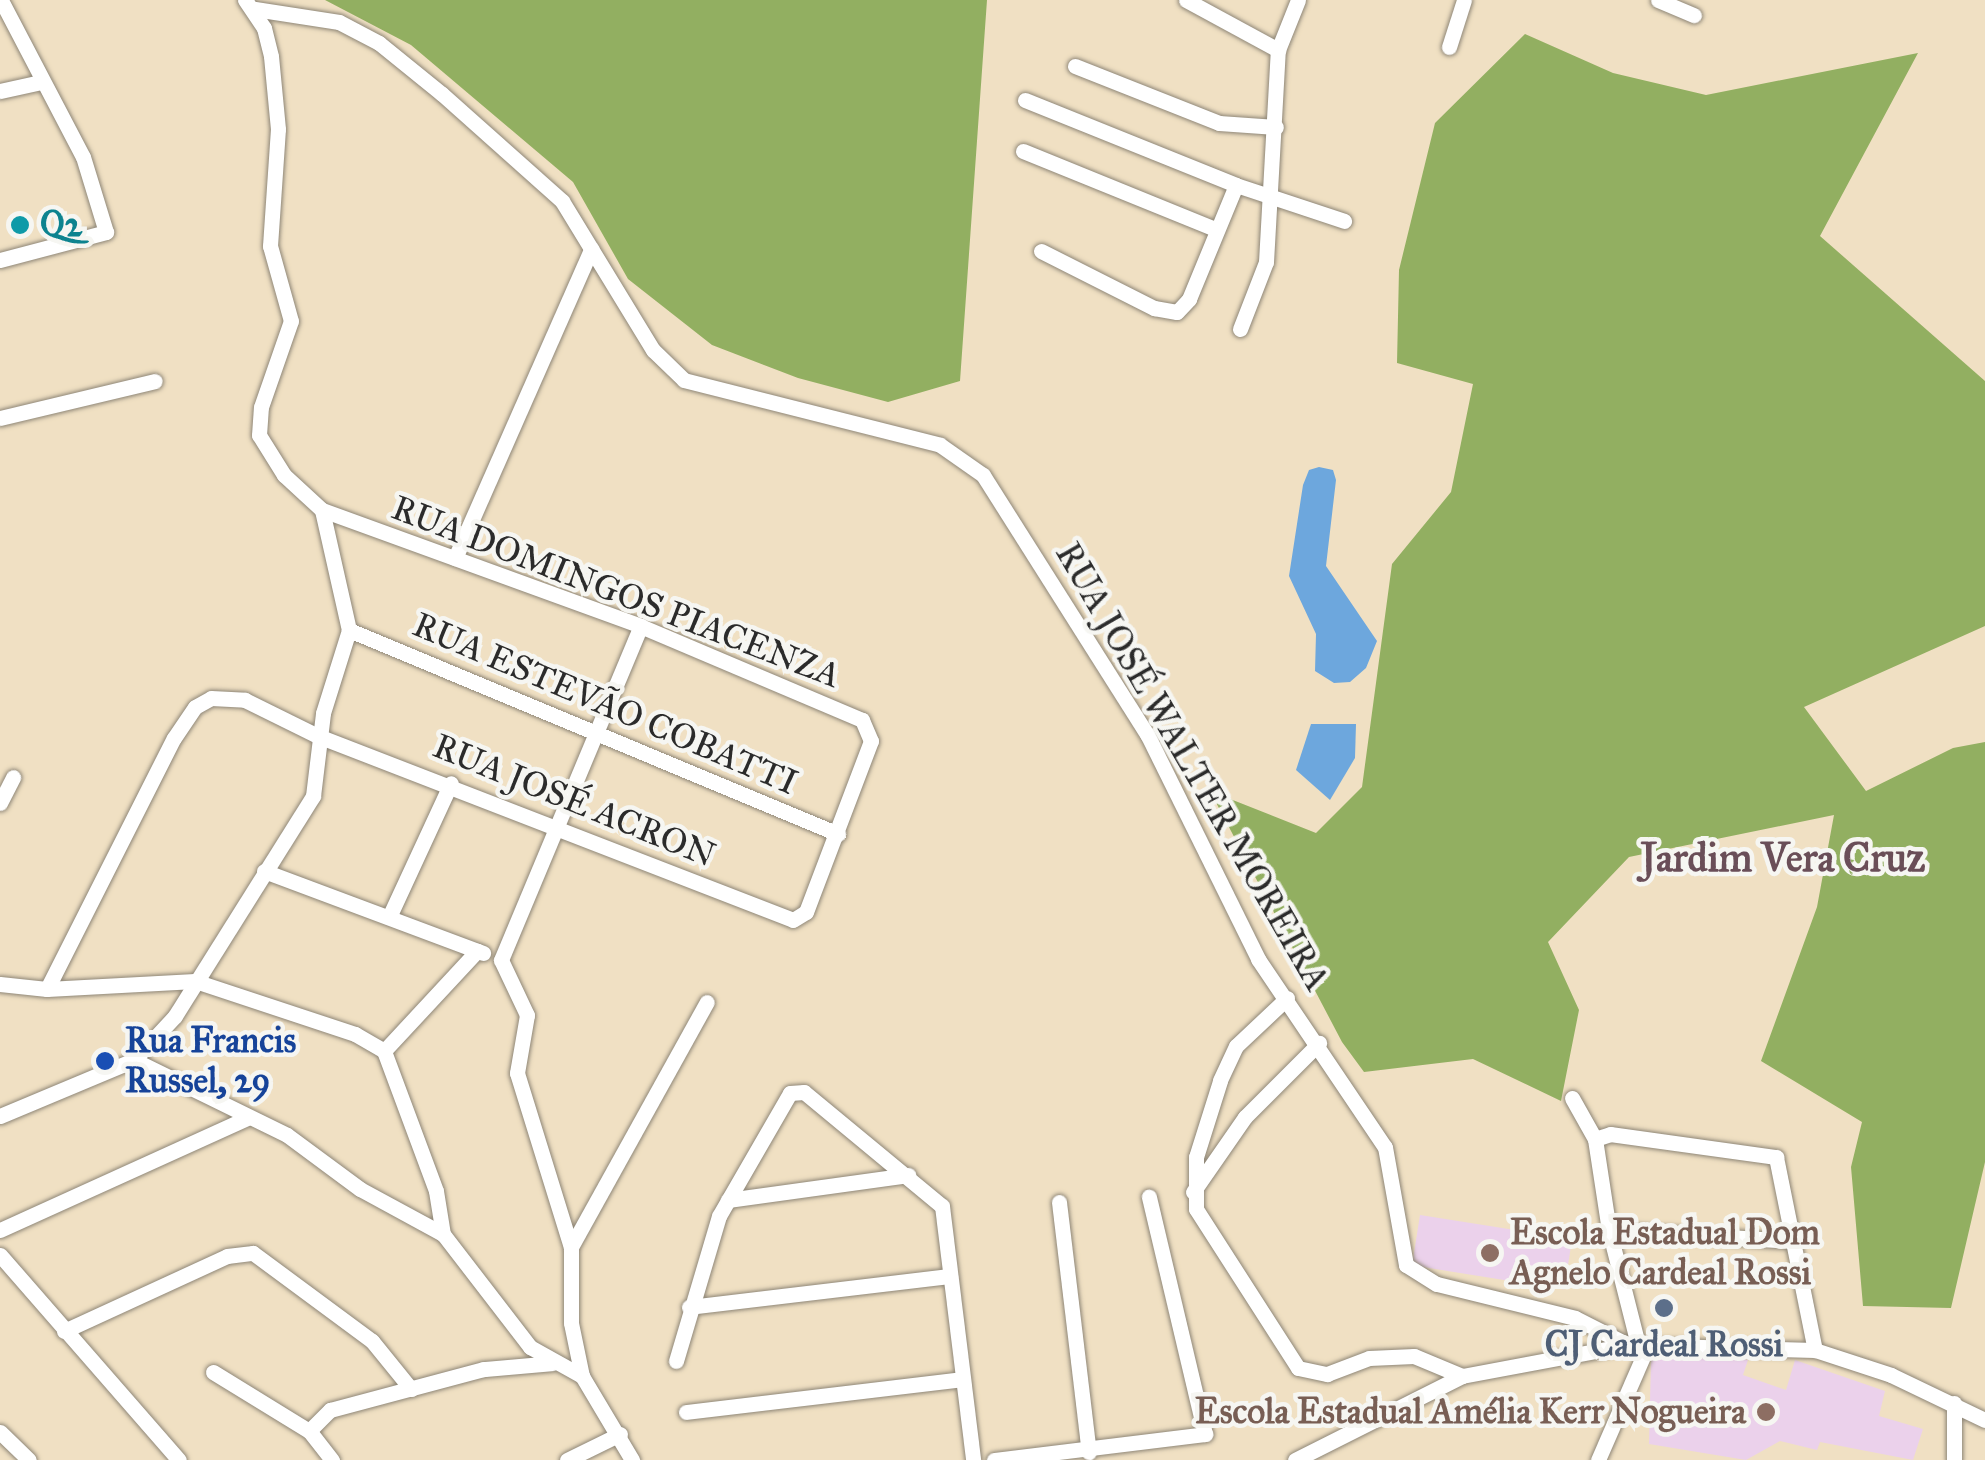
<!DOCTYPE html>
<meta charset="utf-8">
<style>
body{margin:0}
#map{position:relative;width:1985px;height:1460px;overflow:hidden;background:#f0e0c3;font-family:"IM FELL Great Primer",serif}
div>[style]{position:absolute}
.built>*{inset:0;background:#ebd1eb;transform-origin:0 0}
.forest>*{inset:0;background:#92af61}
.water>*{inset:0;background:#6da7dd}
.roads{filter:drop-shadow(0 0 2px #8e8677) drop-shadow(0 0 2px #8e8677)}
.minor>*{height:15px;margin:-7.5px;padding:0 7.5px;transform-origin:7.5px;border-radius:7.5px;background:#fff}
.dots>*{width:28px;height:28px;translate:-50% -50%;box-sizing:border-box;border:5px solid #f6f6f2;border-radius:50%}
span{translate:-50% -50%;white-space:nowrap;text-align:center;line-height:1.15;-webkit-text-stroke:9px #f6f6f2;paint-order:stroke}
.culture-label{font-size:35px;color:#0d838f;font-weight:700}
.left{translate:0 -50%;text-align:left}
.street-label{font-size:35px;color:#2b2b2b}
.transit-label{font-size:35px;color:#164399;font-weight:700}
.education-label{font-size:35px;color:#785e54;font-weight:700}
.right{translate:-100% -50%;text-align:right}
.service-label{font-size:35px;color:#4e5e75;font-weight:700}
.quarter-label{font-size:40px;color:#6a4e58;font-weight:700}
</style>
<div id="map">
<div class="built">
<i style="left:1420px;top:1215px;width:154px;height:51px;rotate:9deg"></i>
<i style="clip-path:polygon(1731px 1356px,1748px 1360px,1743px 1375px,1786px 1390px,1795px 1360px,1885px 1391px,1879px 1416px,1923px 1429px,1913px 1460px,1820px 1442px,1817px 1450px,1780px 1441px,1746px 1460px,1649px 1444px,1651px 1359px)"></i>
</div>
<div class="forest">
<i style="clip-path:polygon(325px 0,987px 0,960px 381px,888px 402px,798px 378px,712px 345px,628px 279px,573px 182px,411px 45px)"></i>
<i style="clip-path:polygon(1525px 34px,1613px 73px,1706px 95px,1918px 53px,1820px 236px,1985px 381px,1985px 626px,1804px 707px,1866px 791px,1953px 748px,1985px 742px,1985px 1162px,1951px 1308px,1863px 1306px,1851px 1167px,1862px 1122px,1761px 1061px,1817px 907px,1834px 815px,1629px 857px,1548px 942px,1579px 1010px,1561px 1101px,1473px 1059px,1364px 1072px,1342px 1042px,1210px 791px,1316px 833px,1362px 787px,1392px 564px,1451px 492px,1473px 384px,1397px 363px,1399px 270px,1435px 123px)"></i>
</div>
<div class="water">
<i style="clip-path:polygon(1319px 467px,1333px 470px,1336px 480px,1326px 566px,1377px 641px,1366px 668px,1350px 682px,1334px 683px,1315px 671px,1316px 634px,1289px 576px,1303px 485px,1309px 470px)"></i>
<i style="clip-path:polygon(1311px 724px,1356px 724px,1355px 758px,1330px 800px,1296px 770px)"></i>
</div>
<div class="roads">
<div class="minor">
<i style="left:1186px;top:0;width:105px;rotate:28.5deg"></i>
<i style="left:1658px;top:0;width:39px;rotate:23deg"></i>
<i style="left:255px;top:9px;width:85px;rotate:8.8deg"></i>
<i style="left:339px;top:22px;width:45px;rotate:27.7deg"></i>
<i style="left:379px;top:43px;width:81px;rotate:39deg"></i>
<i style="left:442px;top:94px;width:161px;rotate:41.7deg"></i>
<i style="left:562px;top:201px;width:175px;rotate:58.6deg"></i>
<i style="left:653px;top:350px;width:43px;rotate:44.1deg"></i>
<i style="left:684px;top:380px;width:264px;rotate:14.2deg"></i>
<i style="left:940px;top:445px;width:52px;rotate:34.9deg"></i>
<i style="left:983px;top:475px;width:307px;rotate:57.7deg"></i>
<i style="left:1147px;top:734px;width:251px;rotate:63.7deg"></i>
<i style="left:1258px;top:959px;width:227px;rotate:56deg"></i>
<i style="left:1385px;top:1147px;width:120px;rotate:79.9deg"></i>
<i style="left:1406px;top:1265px;width:36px;rotate:32deg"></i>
<i style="left:1437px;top:1284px;width:142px;rotate:13.8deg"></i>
<i style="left:1575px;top:1318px;width:59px;rotate:27deg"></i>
<i style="left:1449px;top:47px;width:49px;rotate:-72.3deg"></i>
<i style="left:1075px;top:66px;width:155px;rotate:21.6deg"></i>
<i style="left:1219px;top:123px;width:57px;rotate:4deg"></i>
<i style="left:0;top:91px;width:42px;rotate:-12.4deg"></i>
<i style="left:1025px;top:100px;width:227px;rotate:21.9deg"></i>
<i style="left:1236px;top:185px;width:114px;rotate:18.4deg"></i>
<i style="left:1023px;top:151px;width:207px;rotate:22.1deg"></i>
<i style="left:1041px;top:251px;width:127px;rotate:26.8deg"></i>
<i style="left:1154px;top:308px;width:23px;rotate:10deg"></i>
<i style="left:1177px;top:312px;width:18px;rotate:-47deg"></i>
<i style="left:1189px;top:299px;width:123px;rotate:-67.6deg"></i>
<i style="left:0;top:260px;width:110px;rotate:-14.8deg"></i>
<i style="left:106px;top:232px;width:78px;rotate:-107deg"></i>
<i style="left:83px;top:157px;width:177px;rotate:-117.6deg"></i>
<i style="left:1240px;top:329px;width:72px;rotate:-68.8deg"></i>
<i style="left:1266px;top:262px;width:212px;rotate:-86.8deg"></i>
<i style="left:1278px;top:50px;width:54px;rotate:-68.2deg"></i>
<i style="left:0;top:418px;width:159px;rotate:-13.4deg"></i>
<i style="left:455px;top:558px;width:338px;rotate:-66.2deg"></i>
<i style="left:349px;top:630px;width:530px;rotate:22.64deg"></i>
<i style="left:0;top:803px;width:29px;rotate:-63deg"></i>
<i style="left:264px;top:871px;width:234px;rotate:20.5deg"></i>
<i style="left:390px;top:915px;width:145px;rotate:-65.2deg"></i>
<i style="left:501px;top:960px;width:61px;rotate:64.7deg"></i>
<i style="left:527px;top:1015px;width:59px;rotate:99.8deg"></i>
<i style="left:517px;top:1073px;width:182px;rotate:72.8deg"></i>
<i style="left:571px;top:1247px;width:76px;rotate:90deg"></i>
<i style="left:571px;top:1323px;width:54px;rotate:78.3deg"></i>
<i style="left:501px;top:960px;width:362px;rotate:-67.3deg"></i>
<i style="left:0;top:984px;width:47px;rotate:6.1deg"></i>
<i style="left:47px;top:989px;width:148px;rotate:-3.1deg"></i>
<i style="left:195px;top:981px;width:169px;rotate:18.3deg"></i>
<i style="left:355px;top:1034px;width:34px;rotate:30deg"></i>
<i style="left:384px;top:1051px;width:137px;rotate:-47.1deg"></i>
<i style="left:47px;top:989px;width:281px;rotate:-63.2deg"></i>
<i style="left:174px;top:738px;width:37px;rotate:-56deg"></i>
<i style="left:195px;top:707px;width:18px;rotate:-29deg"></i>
<i style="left:211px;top:698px;width:34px;rotate:3deg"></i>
<i style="left:245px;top:700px;width:81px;rotate:26.3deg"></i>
<i style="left:318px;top:736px;width:509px;rotate:21.17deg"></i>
<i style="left:793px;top:920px;width:15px;rotate:-32deg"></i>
<i style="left:806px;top:912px;width:183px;rotate:-69.2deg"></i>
<i style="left:871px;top:741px;width:23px;rotate:-113deg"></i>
<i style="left:862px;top:720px;width:240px;rotate:-157deg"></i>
<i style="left:641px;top:626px;width:339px;rotate:-160deg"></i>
<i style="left:322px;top:510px;width:52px;rotate:-137.4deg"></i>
<i style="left:284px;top:475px;width:47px;rotate:-122deg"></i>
<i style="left:259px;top:435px;width:28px;rotate:-86deg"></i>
<i style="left:261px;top:407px;width:91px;rotate:-70.8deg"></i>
<i style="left:291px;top:321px;width:78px;rotate:-105.6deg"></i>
<i style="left:270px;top:246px;width:117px;rotate:-86.1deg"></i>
<i style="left:278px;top:129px;width:73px;rotate:-95.5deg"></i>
<i style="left:271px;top:56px;width:29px;rotate:-104deg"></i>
<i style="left:264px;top:28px;width:34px;rotate:-124deg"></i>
<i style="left:1287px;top:998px;width:70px;rotate:136.7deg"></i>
<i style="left:1236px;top:1046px;width:38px;rotate:115deg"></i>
<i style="left:1220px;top:1081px;width:80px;rotate:107.5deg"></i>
<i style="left:1196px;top:1157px;width:52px;rotate:90deg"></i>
<i style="left:1196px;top:1209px;width:189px;rotate:57.3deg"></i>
<i style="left:1298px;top:1368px;width:30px;rotate:12deg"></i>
<i style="left:1327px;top:1374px;width:45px;rotate:-20.9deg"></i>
<i style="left:1369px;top:1358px;width:45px;rotate:-2.5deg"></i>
<i style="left:1414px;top:1356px;width:52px;rotate:22.6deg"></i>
<i style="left:384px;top:1051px;width:149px;rotate:69.6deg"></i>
<i style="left:436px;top:1191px;width:44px;rotate:80.8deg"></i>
<i style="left:443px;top:1234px;width:143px;rotate:52.4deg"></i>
<i style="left:530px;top:1347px;width:60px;rotate:29.1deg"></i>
<i style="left:582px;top:1376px;width:98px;rotate:59.2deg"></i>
<i style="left:134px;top:1060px;width:170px;rotate:26.1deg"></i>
<i style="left:287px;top:1135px;width:91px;rotate:36.5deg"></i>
<i style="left:360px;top:1189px;width:94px;rotate:28.5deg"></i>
<i style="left:1572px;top:1098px;width:47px;rotate:60.7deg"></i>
<i style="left:0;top:1116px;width:145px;rotate:-22.7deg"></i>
<i style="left:134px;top:1060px;width:60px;rotate:-47deg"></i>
<i style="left:175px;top:1016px;width:260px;rotate:-57.9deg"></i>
<i style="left:313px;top:796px;width:84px;rotate:-83.1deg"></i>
<i style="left:323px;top:713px;width:87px;rotate:-72.6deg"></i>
<i style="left:349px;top:630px;width:123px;rotate:-102.7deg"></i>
<i style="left:1595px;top:1139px;width:16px;rotate:-18deg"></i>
<i style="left:1610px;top:1134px;width:168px;rotate:7.9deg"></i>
<i style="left:1776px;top:1157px;width:197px;rotate:78.6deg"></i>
<i style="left:1595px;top:1139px;width:92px;rotate:81.3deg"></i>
<i style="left:1609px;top:1230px;width:119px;rotate:75.8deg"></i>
<i style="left:1193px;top:1192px;width:91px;rotate:-55.3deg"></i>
<i style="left:1245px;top:1117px;width:105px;rotate:-45deg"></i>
<i style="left:728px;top:1200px;width:182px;rotate:-7.9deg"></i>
<i style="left:1059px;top:1202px;width:252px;rotate:83.2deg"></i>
<i style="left:0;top:1230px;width:271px;rotate:-24.4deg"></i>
<i style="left:1609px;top:1230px;width:186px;rotate:3.4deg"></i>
<i style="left:571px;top:1247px;width:280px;rotate:-61deg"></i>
<i style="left:0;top:1255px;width:272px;rotate:48.9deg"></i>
<i style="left:689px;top:1307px;width:263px;rotate:-6.8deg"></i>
<i style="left:64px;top:1331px;width:179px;rotate:-24.7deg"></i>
<i style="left:227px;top:1256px;width:26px;rotate:-7deg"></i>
<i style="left:253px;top:1253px;width:148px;rotate:36.5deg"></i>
<i style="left:372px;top:1341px;width:62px;rotate:50.9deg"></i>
<i style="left:676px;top:1361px;width:151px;rotate:-73.5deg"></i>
<i style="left:719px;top:1216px;width:142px;rotate:-60deg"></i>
<i style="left:790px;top:1093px;width:14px;rotate:-4deg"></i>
<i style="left:804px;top:1092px;width:179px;rotate:39.6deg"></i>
<i style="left:942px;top:1206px;width:256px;rotate:83deg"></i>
<i style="left:213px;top:1372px;width:113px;rotate:31.6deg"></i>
<i style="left:686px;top:1412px;width:278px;rotate:-6.8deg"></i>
<i style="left:0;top:1432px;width:40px;rotate:44deg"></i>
<i style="left:332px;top:1460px;width:37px;rotate:-128deg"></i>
<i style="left:309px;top:1431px;width:30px;rotate:-45deg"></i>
<i style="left:330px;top:1410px;width:159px;rotate:-14.9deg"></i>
<i style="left:484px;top:1369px;width:68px;rotate:-5deg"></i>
<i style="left:567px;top:1460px;width:59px;rotate:-26.1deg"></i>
<i style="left:994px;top:1460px;width:213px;rotate:-7deg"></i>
<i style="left:1205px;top:1434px;width:244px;rotate:-103.3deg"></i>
<i style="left:1295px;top:1460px;width:187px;rotate:-26.7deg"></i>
<i style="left:1462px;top:1376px;width:169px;rotate:-10.6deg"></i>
<i style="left:1628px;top:1345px;width:187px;rotate:1.5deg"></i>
<i style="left:1815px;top:1350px;width:80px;rotate:18.2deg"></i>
<i style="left:1891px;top:1375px;width:104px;rotate:25.6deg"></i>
<i style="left:1598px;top:1460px;width:125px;rotate:-66.5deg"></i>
<i style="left:1954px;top:1460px;width:57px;rotate:-90deg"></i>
</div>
</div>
<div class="dots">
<i style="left:20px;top:225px;background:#0f9aa8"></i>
<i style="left:105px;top:1061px;background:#1a4fb4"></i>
<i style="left:1490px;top:1253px;background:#8d6e63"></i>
<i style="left:1664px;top:1308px;background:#5c6f8a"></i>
<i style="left:1766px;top:1412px;background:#8d6e63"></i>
</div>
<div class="culture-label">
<span class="left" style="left:40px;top:225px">Q2</span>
</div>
<div class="street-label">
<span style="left:616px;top:592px;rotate:21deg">RUA DOMINGOS PIACENZA</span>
<span style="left:605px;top:704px;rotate:23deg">RUA ESTEVÃO COBATTI</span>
<span style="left:1192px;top:767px;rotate:60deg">RUA JOSÉ WALTER MOREIRA</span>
<span style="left:574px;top:801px;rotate:22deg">RUA JOSÉ ACRON</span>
</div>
<div class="transit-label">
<span class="left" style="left:125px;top:1061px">Rua Francis<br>Russel, 29</span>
</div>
<div class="education-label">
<span class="left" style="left:1510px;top:1253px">Escola Estadual Dom<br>Agnelo Cardeal Rossi</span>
<span class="right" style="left:1746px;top:1412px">Escola Estadual Amélia Kerr Nogueira</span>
</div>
<div class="service-label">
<span style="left:1664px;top:1345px">CJ Cardeal Rossi</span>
</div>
<div class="quarter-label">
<span style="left:1783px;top:858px">Jardim Vera Cruz</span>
</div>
</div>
